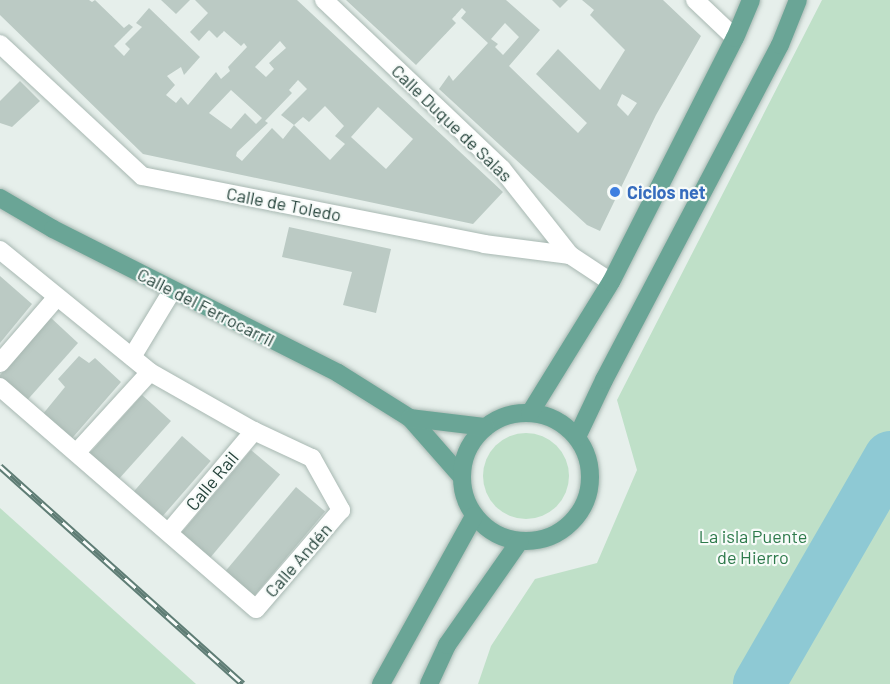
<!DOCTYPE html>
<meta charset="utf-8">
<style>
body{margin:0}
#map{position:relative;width:890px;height:684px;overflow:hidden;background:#e6efeb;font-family:Barlow,sans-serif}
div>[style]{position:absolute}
.green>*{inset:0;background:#bfe0c8}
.round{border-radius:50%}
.river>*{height:52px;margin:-26px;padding:0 26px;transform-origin:26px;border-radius:26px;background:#8ec9d4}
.building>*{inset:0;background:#bbcac4;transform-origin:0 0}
.roads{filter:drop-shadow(0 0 2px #a8b8b2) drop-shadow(0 0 2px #a8b8b2)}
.street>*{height:18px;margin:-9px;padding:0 9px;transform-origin:9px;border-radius:9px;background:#fff}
.primary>*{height:18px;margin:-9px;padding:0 9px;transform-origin:9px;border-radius:9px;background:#6aa596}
.primary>.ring{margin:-9px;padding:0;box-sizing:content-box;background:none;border:18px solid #6aa596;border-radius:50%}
.rail>*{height:7px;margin-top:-3.5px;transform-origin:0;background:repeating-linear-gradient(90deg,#f7fbf9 0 14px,#5f7d75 0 28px);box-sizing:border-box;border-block:2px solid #5f7d75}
.dots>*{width:16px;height:16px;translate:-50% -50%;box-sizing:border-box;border:3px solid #f7fbf9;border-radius:50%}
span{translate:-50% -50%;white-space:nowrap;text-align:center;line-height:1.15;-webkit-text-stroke:4.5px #f7fbf9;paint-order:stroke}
.street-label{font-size:18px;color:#24423a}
.shop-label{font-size:18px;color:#366cbe;font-weight:700}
.left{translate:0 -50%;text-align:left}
.park-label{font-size:18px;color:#2d7a4b}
</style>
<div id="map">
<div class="green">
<i style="clip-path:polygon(822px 0,890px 0,890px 684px,478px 684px,491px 646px,535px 579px,597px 563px,637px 470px,617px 400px)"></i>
<i class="round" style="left:483px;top:433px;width:86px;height:86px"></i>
<i style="clip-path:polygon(0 508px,196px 684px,0 684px)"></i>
</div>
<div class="river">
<i style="left:759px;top:684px;width:262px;rotate:-60deg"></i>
</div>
<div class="building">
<i style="clip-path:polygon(evenodd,0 0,89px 0,92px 2px,95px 0,124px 28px,129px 24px,133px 27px,114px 46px,124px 56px,130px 49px,125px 44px,142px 27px,136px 23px,149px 8px,200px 57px,184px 75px,181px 67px,167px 76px,175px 85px,166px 95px,176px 103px,181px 97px,188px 105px,216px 72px,221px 79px,230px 71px,228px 67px,247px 47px,244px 43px,241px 46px,224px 31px,217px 38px,209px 30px,199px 41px,190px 32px,208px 13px,195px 0,297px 0,503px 192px,473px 224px,143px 154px,0 15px,0 0,280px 41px,286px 48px,269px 63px,274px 69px,266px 77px,255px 67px,280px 41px,0 0,298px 80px,307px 89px,281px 115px,294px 125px,283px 139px,272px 128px,242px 161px,236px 156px,237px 152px,268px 123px,265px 121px,292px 93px,289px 90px,298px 80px,0 0,231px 90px,262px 118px,256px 124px,245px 113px,231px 129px,209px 113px,231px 90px,0 0,325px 106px,344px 126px,335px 136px,345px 144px,330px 160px,294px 125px,303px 117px,309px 122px,325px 106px,0 0,378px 107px,413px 139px,386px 169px,351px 137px,378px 107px)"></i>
<i style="clip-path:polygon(161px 0,190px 0,176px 14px)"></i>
<i style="clip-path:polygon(evenodd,346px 0,506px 0,540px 30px,509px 66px,578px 133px,587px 123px,536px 74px,558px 49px,600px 90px,625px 50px,590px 15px,594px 10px,582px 0,663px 0,701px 36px,656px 115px,600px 231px,587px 225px,439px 89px,449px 75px,453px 81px,488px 43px,461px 18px,466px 12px,462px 8px,452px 19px,456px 23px,416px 65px,346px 0,505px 23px,519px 37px,503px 55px,495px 47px,498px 44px,491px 39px,505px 23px,346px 0,622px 94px,637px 103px,628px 116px,617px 105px,622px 94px)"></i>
<i style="clip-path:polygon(552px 0,568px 0,560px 8px)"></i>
<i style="clip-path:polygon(20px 81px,40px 101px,12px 127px,0 123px,0 101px)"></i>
<i style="clip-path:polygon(289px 227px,391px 249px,376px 313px,343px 305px,352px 272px,282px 257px)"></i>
<i style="clip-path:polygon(0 276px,32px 304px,0 343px)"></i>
<i style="clip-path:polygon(50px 317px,78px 343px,22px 406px,0 387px,0 375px)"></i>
<i style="clip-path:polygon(79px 356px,89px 363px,95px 358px,121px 382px,67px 444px,38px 420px,65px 387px,58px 379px)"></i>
<i style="left:142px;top:395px;width:39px;height:86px;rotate:42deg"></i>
<i style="left:182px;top:436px;width:38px;height:82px;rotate:41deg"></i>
<i style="left:251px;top:450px;width:38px;height:116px;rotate:40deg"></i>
<i style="left:296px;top:487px;width:38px;height:118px;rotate:40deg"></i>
</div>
<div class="roads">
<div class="street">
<i style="left:324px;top:0;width:245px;rotate:43.5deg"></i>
<i style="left:502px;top:169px;width:110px;rotate:51.7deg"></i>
<i style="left:695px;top:0;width:55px;rotate:43.5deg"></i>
<i style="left:0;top:44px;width:194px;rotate:42.9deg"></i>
<i style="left:142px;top:176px;width:349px;rotate:11.2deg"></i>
<i style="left:484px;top:244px;width:87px;rotate:7.3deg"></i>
<i style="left:570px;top:255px;width:49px;rotate:33.4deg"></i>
<i style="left:0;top:250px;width:193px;rotate:39.1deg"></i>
<i style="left:150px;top:372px;width:120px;rotate:29.6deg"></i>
<i style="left:254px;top:431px;width:64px;rotate:25deg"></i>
<i style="left:312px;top:458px;width:60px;rotate:60.9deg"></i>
<i style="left:341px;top:510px;width:130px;rotate:130.6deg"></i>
<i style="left:256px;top:609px;width:339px;rotate:-139.1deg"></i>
<i style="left:132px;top:357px;width:77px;rotate:-58.8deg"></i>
<i style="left:0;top:363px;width:87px;rotate:-49.2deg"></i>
<i style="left:77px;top:452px;width:108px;rotate:-47.6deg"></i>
<i style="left:169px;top:532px;width:132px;rotate:-49.9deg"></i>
</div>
<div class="primary">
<i style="left:0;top:198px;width:61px;rotate:30.3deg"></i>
<i style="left:53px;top:229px;width:319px;rotate:26.8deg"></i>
<i style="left:338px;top:373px;width:85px;rotate:32deg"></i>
<i style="left:410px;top:418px;width:77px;rotate:48.7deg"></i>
<i class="ring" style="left:462px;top:413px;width:110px;height:110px"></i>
<i style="left:530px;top:413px;width:154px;rotate:-58.3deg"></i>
<i style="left:611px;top:282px;width:274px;rotate:-63.1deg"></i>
<i style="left:735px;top:38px;width:41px;rotate:-67.2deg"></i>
<i style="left:410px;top:418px;width:76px;rotate:6.8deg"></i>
<i style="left:577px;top:437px;width:63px;rotate:-64.7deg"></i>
<i style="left:604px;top:380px;width:378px;rotate:-62.3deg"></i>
<i style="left:780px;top:45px;width:48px;rotate:-68.2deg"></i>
<i style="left:381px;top:684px;width:192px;rotate:-61deg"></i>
<i style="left:429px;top:684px;width:43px;rotate:-65.2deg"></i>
<i style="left:447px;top:645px;width:126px;rotate:-55deg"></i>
</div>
</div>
<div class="rail">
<i style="left:0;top:466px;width:326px;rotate:41.9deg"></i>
</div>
<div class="dots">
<i style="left:615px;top:192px;background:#3f7fe0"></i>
</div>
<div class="street-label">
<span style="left:452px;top:123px;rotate:44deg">Calle Duque de Salas</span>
<span style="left:284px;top:204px;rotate:11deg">Calle de Toledo</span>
<span style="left:206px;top:307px;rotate:27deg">Calle del Ferrocarril</span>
<span style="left:212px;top:481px;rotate:-50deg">Calle Rail</span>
<span style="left:298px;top:560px;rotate:-49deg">Calle Andén</span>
</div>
<div class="shop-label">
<span class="left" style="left:627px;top:192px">Ciclos net</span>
</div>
<div class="park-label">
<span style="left:753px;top:547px">La isla Puente<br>de Hierro</span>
</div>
</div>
